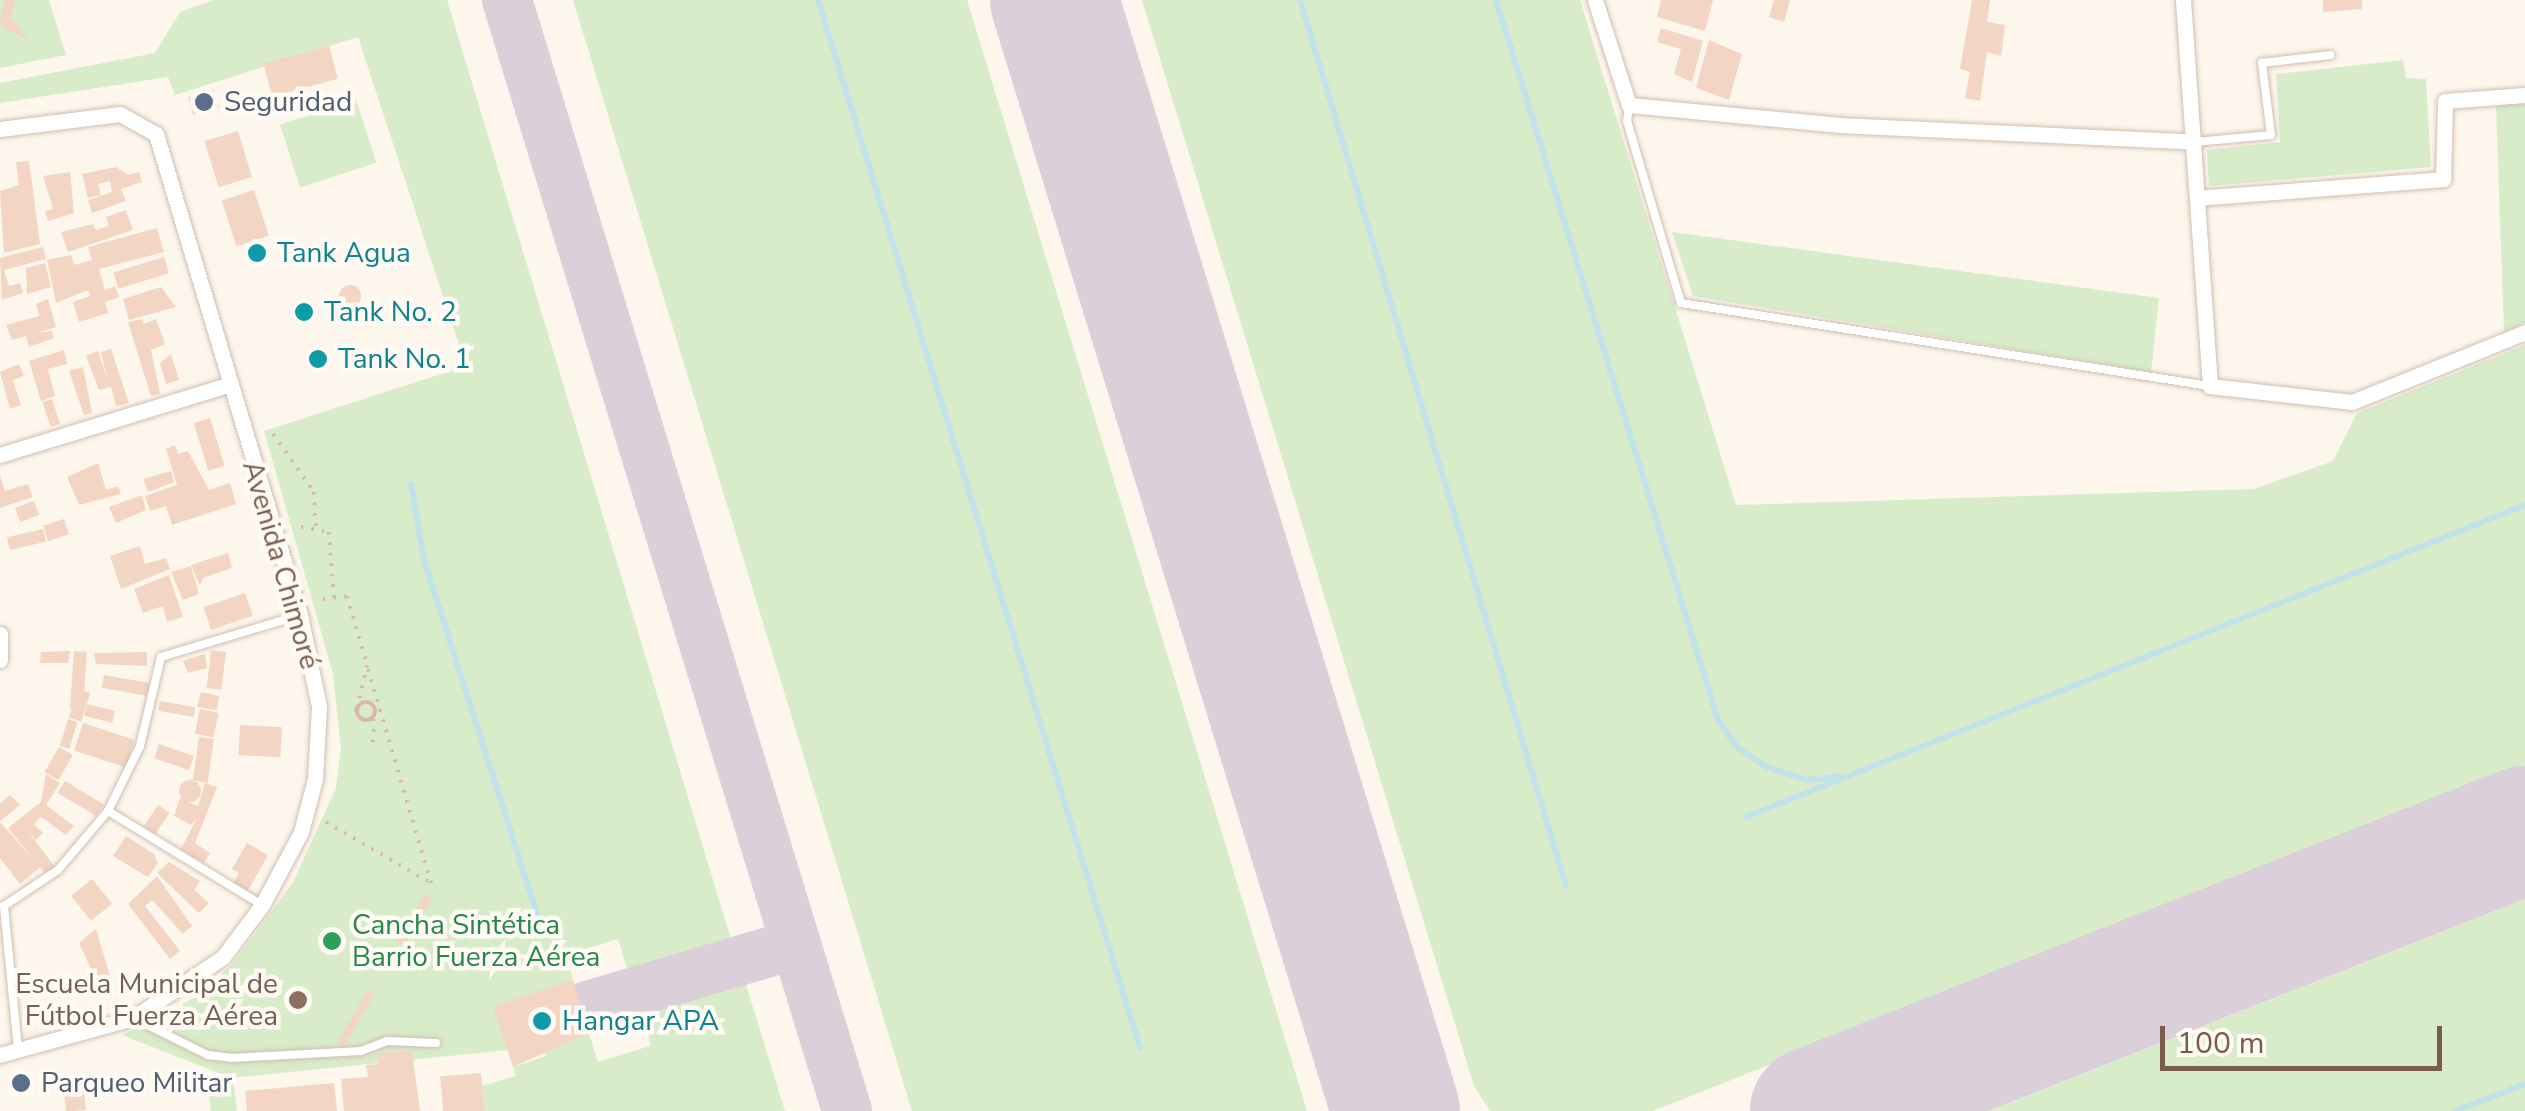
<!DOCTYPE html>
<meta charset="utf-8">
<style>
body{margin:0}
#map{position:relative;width:2525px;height:1111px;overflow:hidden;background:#fdf6ec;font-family:"Nunito Sans",sans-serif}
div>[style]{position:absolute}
.green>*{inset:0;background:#d8ecc9;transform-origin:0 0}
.stream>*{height:6px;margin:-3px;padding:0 3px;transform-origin:3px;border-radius:3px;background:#bfe3e8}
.taxiway>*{height:50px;margin:-25px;padding:0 25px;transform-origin:25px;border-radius:25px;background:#dbcfda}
.runway>*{height:128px;margin:-64px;padding:0 64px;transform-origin:64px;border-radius:64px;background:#dbcfda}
.building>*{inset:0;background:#f3d5c3;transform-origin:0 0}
.round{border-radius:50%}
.path>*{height:4px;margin-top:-2px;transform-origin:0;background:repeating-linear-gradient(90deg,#d9b8a5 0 2.5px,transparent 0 10.5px)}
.path>.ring{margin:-2px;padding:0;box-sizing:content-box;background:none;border:4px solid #d9b8a5;border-radius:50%}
.roads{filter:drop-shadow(0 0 2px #d1beb0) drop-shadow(0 0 2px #d1beb0)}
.lane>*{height:8px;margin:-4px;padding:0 4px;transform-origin:4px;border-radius:4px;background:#fff}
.street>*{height:15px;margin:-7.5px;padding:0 7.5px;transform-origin:7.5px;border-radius:7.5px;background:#fff}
.dots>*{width:28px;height:28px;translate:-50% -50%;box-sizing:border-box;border:5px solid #fffaf3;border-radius:50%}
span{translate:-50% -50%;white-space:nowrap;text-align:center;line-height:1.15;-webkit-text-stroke:9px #fffaf3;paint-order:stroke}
.service-label{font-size:28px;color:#4e5e75}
.left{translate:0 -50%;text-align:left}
.culture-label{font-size:28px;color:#0d838f}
.street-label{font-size:28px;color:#7a5c4d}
.leisure-label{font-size:28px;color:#27864d}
.education-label{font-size:28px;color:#785e54}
.right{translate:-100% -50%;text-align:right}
.scale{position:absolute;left:2160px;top:1026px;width:282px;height:45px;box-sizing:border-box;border:5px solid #7a5c4d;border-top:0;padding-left:12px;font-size:30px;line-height:35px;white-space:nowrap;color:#7a5c4d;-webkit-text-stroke:8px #fffaf3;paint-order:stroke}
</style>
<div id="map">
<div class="green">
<i style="clip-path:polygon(0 0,49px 0,66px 55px,0 68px)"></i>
<i style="clip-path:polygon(214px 0,447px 0,733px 946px,645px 974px,627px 968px,618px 939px,566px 955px,573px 980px,508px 1050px,233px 1078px,237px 1111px,211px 1111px,207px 1081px,229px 1077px,122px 1035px,200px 995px,234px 962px,293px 882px,336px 788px,341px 748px,333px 674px,264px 431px,466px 366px,358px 37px,175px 95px,168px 77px,0 103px,0 83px,155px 53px,180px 12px)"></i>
<i style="clip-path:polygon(573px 0,967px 0,1307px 1111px,912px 1111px)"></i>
<i style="clip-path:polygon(1142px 0,1580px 0,1736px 505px,2254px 489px,2333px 461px,2357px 413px,2525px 345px,2525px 766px,1653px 1111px,1490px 1111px,1474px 1086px)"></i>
<i style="clip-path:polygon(2403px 60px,2406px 78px,2426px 79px,2431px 167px,2209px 186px,2207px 150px,2280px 142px,2276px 74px)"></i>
<i style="left:356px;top:100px;width:66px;height:80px;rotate:72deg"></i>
<i style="clip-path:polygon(2525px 103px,2525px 323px,2504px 332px,2496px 105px)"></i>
<i style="clip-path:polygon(1672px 232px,2159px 298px,2151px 372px,1693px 296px)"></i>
<i style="clip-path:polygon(2525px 899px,2525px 1111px,1989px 1111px)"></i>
<i style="clip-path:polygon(743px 975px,785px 1111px,484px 1111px,482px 1086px,516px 1076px,513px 1067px,546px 1056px,544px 1048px,589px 1033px,598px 1062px,650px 1046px,646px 1007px)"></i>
</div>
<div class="stream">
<i style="left:818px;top:0;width:1096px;rotate:72.92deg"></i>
<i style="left:1300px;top:0;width:925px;rotate:73.29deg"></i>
<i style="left:1496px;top:0;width:753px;rotate:72.86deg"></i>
<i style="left:1718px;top:720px;width:33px;rotate:55deg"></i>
<i style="left:1737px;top:747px;width:36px;rotate:34deg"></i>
<i style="left:1767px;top:767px;width:43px;rotate:17.6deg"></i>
<i style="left:1808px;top:780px;width:31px;rotate:-7deg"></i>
<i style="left:411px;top:484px;width:77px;rotate:80.3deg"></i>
<i style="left:424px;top:560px;width:381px;rotate:72.3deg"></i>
<i style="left:1746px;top:817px;width:839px;rotate:-21.83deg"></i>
<i style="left:2455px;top:1111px;width:75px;rotate:-21.1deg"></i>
</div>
<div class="taxiway">
<i style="left:507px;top:0;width:1162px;rotate:72.98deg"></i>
<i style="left:581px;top:1008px;width:196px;rotate:-16.6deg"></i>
</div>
<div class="runway">
<i style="left:1054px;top:0;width:1162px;rotate:72.89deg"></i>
<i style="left:1814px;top:1111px;width:765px;rotate:-21.56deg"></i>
</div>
<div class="building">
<i style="clip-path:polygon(4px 0,16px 0,11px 17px,29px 41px,0 25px)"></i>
<i style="clip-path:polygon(1661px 0,1713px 0,1705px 31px,1657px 17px)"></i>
<i style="clip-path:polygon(1774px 0,1790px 0,1784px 22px,1769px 17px)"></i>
<i style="clip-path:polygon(1972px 0,1990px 0,1987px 22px,2005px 25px,2001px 56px,1987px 52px,1980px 101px,1965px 98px,1970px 72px,1960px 69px)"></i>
<i style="clip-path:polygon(2323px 0,2362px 0,2362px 9px,2323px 12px)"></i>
<i style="clip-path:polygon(1661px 28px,1703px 41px,1692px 82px,1674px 74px,1681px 49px,1657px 42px)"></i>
<i style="clip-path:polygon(1709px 40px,1742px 54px,1729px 100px,1696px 88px)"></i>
<i style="left:329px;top:46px;width:34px;height:68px;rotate:75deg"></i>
<i style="left:214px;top:90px;width:18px;height:27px;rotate:74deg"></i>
<i style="left:238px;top:131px;width:48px;height:35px;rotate:73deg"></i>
<i style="clip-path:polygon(29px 161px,40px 244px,4px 253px,0 191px,19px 185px,16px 162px)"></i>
<i style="clip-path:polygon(116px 167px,128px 175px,139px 172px,142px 182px,121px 189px,126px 201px,92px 213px,88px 200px,112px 192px,110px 181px,98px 184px,101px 195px,88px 198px,82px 174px)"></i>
<i style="clip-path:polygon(70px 172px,74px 213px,48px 221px,45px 211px,53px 209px,43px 176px)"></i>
<i style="left:254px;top:190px;width:48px;height:34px;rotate:72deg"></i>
<i style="clip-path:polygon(126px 210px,133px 230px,68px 252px,61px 232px,93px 224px,96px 230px,109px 226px,106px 217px)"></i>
<i style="clip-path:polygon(157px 228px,164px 252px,99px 269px,105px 290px,115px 286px,119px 297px,105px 302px,108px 313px,79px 322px,73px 302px,90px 296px,88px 290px,56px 303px,47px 260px,71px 255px,77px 274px,74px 265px,92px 260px,88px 247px)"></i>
<i class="round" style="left:248px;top:244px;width:18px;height:18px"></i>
<i style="clip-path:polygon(43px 247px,46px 259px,4px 270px,9px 286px,20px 283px,23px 293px,2px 300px,0 258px)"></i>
<i style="left:164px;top:257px;width:17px;height:53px;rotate:73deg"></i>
<i style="clip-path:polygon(45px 263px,51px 287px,27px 294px,26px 268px)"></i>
<i class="round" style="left:339px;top:285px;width:22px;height:22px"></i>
<i style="clip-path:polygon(161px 287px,176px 307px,129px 320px,123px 299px)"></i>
<i class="round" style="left:290px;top:298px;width:28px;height:28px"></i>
<i style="clip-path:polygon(48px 299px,56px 327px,37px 333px,52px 331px,54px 338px,29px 347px,26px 336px,12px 340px,6px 325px,39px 316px,36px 304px)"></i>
<i style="clip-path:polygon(142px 319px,144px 324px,156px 319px,165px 344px,151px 350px,160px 394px,151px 396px,128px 322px)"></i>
<i class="round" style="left:304px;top:345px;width:28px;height:28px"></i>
<i style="clip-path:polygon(111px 349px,129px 403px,116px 406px,111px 387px,99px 390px,86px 356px,98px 351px,107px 378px,101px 352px)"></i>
<i style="clip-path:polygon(64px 350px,67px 364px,48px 369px,55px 396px,41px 401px,29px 361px)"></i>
<i style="clip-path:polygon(171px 354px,179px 380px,166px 384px,160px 363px)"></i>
<i style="clip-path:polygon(19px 364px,24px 376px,13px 380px,21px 405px,10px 409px,0 372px)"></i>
<i style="clip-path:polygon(83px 367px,92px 413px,84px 415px,69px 371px)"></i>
<i style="left:52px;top:399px;width:26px;height:10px;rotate:72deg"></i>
<i style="left:210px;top:418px;width:50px;height:17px;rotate:73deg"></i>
<i style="clip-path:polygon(175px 445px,178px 454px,188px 451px,209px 490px,230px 483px,236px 504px,172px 525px,166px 506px,150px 511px,145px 496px,177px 485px,166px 449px)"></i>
<i style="clip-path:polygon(98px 463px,106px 490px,118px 486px,121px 494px,79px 505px,67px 477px)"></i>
<i style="clip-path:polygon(171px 471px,174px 482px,148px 492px,143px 479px)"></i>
<i style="clip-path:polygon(0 476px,5px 491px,28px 484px,33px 497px,0 508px)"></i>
<i style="clip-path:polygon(142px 495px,146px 510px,116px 523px,109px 507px)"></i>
<i style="left:34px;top:501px;width:15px;height:20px;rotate:70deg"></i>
<i style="left:64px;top:519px;width:16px;height:22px;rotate:72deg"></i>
<i style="left:43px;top:529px;width:13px;height:37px;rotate:77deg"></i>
<i style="clip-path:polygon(140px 546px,145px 564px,166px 558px,170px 569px,121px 589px,110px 556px)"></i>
<i style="clip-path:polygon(228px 553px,232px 568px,203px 578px,200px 586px,191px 565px)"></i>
<i style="clip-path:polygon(191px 566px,199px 594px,183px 600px,171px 572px)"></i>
<i style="clip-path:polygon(169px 575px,183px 617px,167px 622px,163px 606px,143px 613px,134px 589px)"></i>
<i style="left:245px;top:593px;width:24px;height:44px;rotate:71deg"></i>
<i style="clip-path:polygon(70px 651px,68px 663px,40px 663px,41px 652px)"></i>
<i style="left:74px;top:651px;width:13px;height:57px;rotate:4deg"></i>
<i style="clip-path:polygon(147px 652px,147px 666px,96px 664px,94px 653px)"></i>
<i style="left:226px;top:652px;width:38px;height:15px;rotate:97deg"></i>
<i style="clip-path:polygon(205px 654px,207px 668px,188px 673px,183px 661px)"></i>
<i style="left:104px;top:675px;width:46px;height:13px;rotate:10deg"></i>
<i style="left:78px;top:689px;width:13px;height:30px;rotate:18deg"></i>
<i style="clip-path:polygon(201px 692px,219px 696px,217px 710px,197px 707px)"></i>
<i style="left:160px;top:701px;width:36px;height:10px;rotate:10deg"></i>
<i style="left:87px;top:704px;width:29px;height:12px;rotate:14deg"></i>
<i style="left:200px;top:709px;width:19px;height:25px;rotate:12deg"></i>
<i style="left:68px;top:719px;width:10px;height:28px;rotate:17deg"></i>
<i style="left:83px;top:723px;width:54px;height:29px;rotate:18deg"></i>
<i style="left:240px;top:725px;width:42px;height:30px;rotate:3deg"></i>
<i style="left:199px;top:737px;width:15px;height:44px;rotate:8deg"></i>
<i style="left:159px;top:744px;width:37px;height:15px;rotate:19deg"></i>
<i style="left:59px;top:747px;width:16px;height:29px;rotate:30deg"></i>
<i style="clip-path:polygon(46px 774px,60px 783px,46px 805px,74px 826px,66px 835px,41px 817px,34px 824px,43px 833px,36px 840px,26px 829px,55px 867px,46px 874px,40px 867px,20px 884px,0 858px,0 822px,35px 861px,8px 828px,41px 802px)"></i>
<i class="round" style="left:179px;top:780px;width:22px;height:22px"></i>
<i style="left:65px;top:781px;width:45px;height:14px;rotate:31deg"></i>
<i style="clip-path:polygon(205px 783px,217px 787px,195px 843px,210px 853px,204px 863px,181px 849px,197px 818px,191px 825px,174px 816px,180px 798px,198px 806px)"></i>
<i style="clip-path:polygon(10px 795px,20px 805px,0 821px,0 803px)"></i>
<i style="left:158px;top:805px;width:14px;height:25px;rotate:34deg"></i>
<i style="clip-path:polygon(126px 836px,154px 854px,158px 863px,148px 877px,113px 856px)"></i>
<i style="clip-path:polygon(247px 843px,268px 855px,247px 892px,233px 884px,239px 873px,232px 869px)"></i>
<i style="clip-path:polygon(169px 862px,200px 881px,194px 890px,209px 903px,199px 913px,157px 873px)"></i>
<i style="clip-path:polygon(157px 876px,192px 926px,183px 934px,152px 900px,145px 906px,180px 951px,170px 959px,128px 904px)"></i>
<i style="left:92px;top:879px;width:32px;height:27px;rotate:51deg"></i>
<i style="left:425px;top:894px;width:9px;height:54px;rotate:32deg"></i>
<i style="clip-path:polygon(96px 929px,113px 986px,101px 991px,79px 943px)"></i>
<i style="clip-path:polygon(573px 980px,589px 1033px,513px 1067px,493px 1006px)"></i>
<i style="left:368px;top:989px;width:8px;height:61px;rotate:30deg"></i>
<i style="clip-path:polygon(412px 1051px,420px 1111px,344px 1111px,341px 1079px,368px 1077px,366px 1065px,378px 1064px,377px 1053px)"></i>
<i style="left:481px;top:1073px;width:38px;height:41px;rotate:85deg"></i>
<i style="clip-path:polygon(334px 1083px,337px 1111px,247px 1111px,245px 1091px)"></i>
<i style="left:84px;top:1092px;width:18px;height:20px;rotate:84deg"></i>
</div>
<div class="path">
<i style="left:273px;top:434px;width:71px;rotate:54.7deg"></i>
<i style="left:314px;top:492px;width:38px;rotate:87deg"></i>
<i style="left:301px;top:527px;width:28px;rotate:10deg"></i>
<i style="left:329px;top:532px;width:65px;rotate:85.6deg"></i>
<i style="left:323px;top:599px;width:24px;rotate:-7deg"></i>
<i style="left:347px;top:596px;width:72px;rotate:73.8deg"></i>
<i style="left:367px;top:665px;width:45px;rotate:102.8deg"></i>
<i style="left:357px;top:709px;width:10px;rotate:-174deg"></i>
<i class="ring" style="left:357px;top:702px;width:14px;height:14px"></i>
<i style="left:373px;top:742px;width:25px;rotate:-88deg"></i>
<i style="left:326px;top:822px;width:121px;rotate:30.2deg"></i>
<i style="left:431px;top:883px;width:227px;rotate:-106.4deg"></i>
</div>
<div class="roads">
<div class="lane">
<i style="left:1629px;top:105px;width:16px;rotate:97deg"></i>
<i style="left:1627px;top:121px;width:190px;rotate:73.5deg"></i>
<i style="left:1681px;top:303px;width:534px;rotate:8.93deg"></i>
<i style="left:2195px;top:142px;width:76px;rotate:-5.3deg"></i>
<i style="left:2271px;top:135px;width:73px;rotate:-97.1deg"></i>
<i style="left:2262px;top:63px;width:69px;rotate:-6.6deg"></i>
<i style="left:108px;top:811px;width:180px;rotate:31.4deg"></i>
<i style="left:133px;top:1018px;width:84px;rotate:26.3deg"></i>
<i style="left:208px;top:1055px;width:23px;rotate:7deg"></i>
<i style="left:231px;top:1058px;width:130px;rotate:-3.1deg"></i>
<i style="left:361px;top:1051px;width:28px;rotate:-21deg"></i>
<i style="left:387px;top:1041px;width:49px;rotate:2.3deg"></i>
<i style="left:18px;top:1049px;width:144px;rotate:-95.6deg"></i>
<i style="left:4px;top:906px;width:65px;rotate:-33.7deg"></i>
<i style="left:58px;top:870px;width:77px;rotate:-49.7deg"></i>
<i style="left:108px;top:811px;width:72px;rotate:-63.8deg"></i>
<i style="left:140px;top:746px;width:91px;rotate:-76.7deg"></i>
<i style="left:161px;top:657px;width:145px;rotate:-16.8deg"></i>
</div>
<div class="street">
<i style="left:1595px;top:0;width:110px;rotate:72.1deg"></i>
<i style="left:1629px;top:105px;width:213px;rotate:5.4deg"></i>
<i style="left:1841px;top:125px;width:354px;rotate:2.7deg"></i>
<i style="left:2183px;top:0;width:387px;rotate:86deg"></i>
<i style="left:2210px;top:386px;width:143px;rotate:6.4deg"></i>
<i style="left:2352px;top:402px;width:187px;rotate:-22deg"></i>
<i style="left:0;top:129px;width:121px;rotate:-7.1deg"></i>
<i style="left:120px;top:114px;width:41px;rotate:29.1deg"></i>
<i style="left:156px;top:134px;width:502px;rotate:73.33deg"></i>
<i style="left:300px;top:615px;width:94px;rotate:78.3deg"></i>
<i style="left:319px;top:707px;width:72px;rotate:93.2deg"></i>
<i style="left:315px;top:779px;width:55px;rotate:104.8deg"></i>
<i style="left:301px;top:832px;width:83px;rotate:118.1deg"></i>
<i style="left:262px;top:905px;width:65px;rotate:126.9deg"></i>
<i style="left:223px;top:957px;width:109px;rotate:145.9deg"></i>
<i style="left:133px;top:1018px;width:138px;rotate:164.5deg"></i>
<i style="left:2197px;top:198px;width:247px;rotate:-4.4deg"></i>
<i style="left:2443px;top:179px;width:78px;rotate:-88.5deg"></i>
<i style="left:2445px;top:101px;width:80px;rotate:-4.3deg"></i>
<i style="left:0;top:455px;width:239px;rotate:-17.1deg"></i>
<i style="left:0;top:634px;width:26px;rotate:90deg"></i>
</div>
</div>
<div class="dots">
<i style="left:204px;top:102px;background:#5c6f8a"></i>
<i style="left:257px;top:253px;background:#0f9aa8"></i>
<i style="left:304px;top:312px;background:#0f9aa8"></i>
<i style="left:318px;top:359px;background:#0f9aa8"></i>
<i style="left:332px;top:941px;background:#2e9e5b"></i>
<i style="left:298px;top:1000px;background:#8d6e63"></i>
<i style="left:542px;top:1021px;background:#0f9aa8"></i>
<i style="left:21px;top:1083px;background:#5c6f8a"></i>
</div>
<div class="service-label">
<span class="left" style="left:224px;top:102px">Seguridad</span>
<span class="left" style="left:41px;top:1083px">Parqueo Militar</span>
</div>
<div class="culture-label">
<span class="left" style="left:277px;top:253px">Tank Agua</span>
<span class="left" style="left:324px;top:312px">Tank No. 2</span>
<span class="left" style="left:338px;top:359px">Tank No. 1</span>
<span class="left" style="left:562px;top:1021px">Hangar APA</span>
</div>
<div class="street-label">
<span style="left:281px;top:565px;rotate:74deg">Avenida Chimoré</span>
</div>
<div class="leisure-label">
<span class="left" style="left:352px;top:941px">Cancha Sintética<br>Barrio Fuerza Aérea</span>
</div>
<div class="education-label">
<span class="right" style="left:278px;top:1000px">Escuela Municipal de<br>Fútbol Fuerza Aérea</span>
</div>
<div class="scale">100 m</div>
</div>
